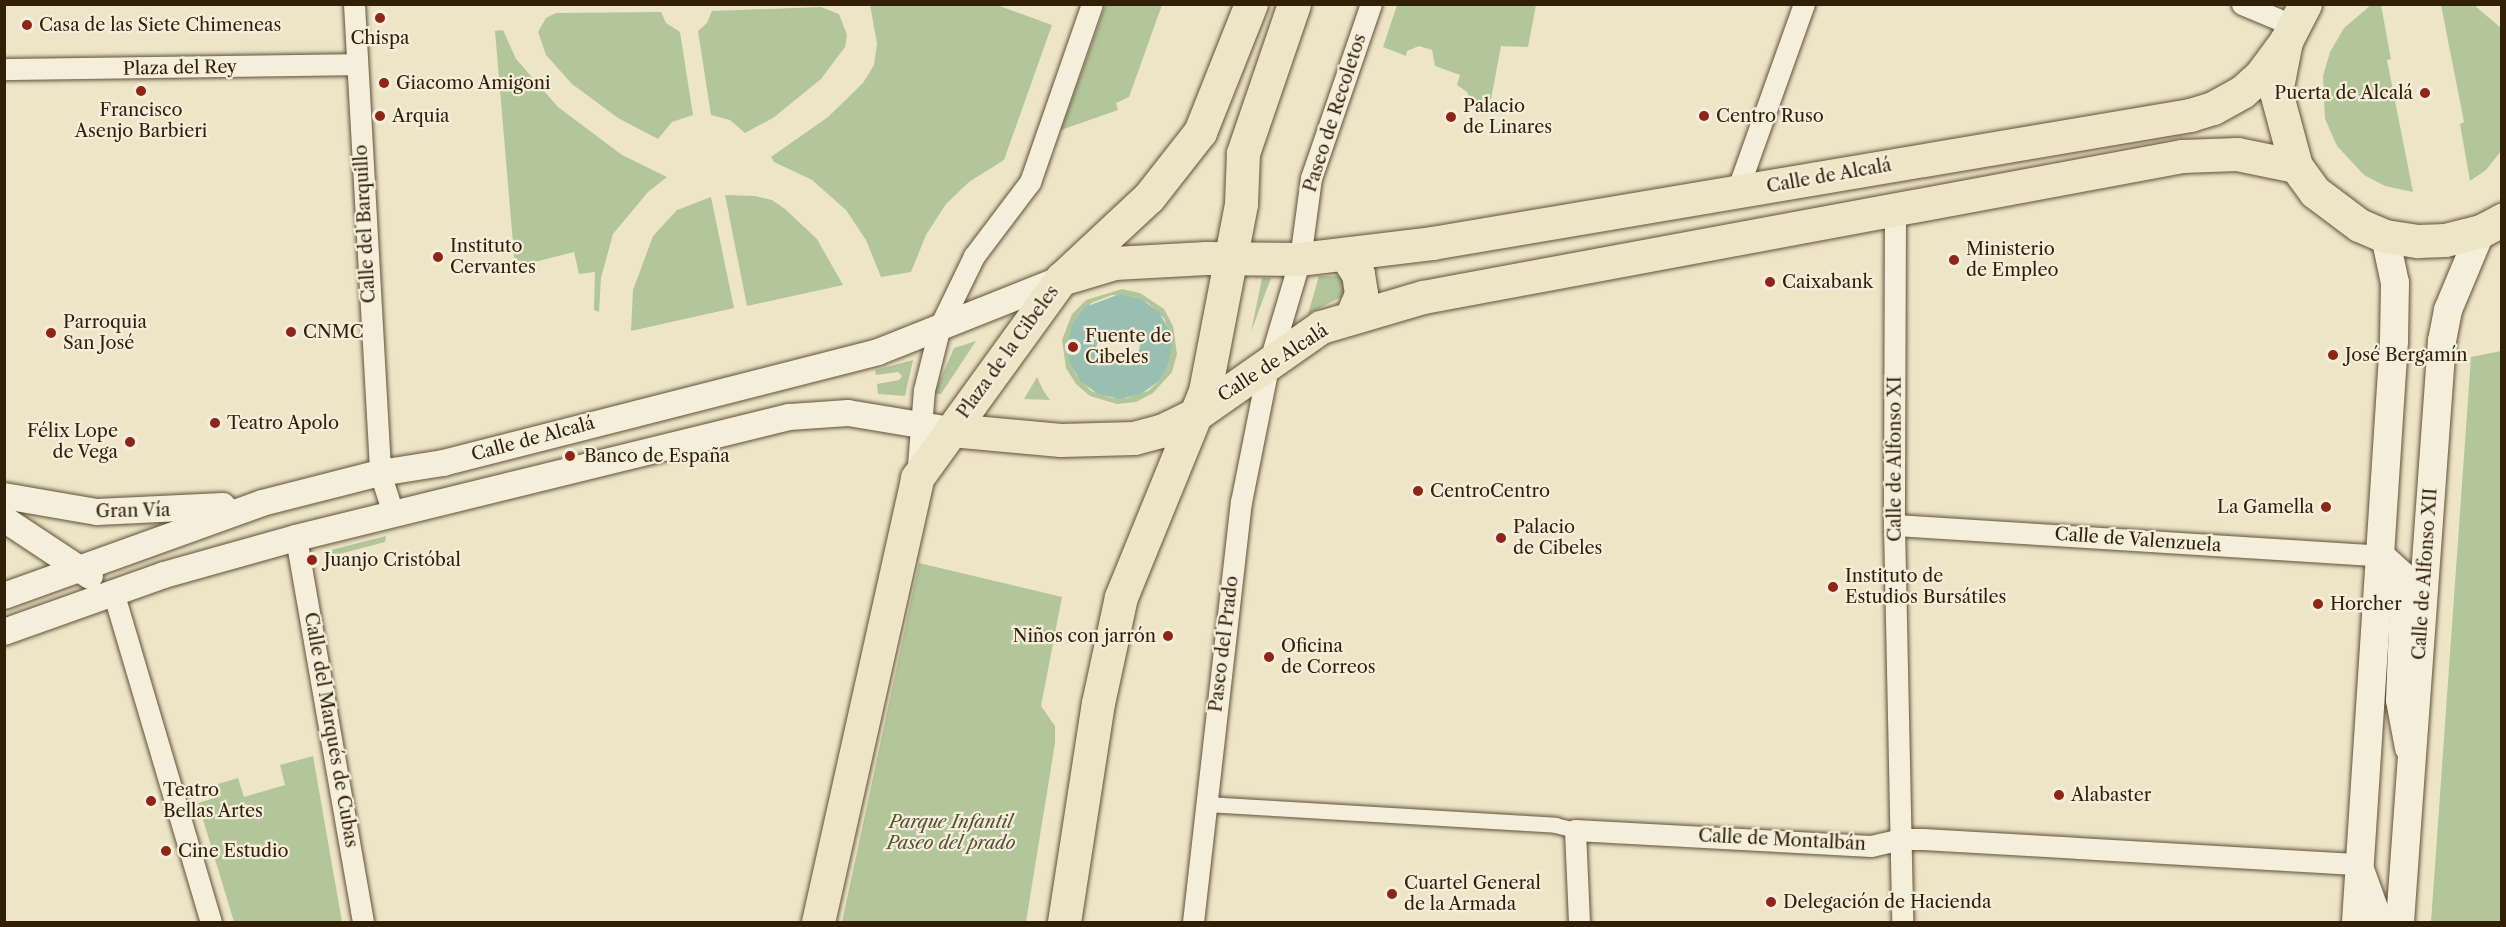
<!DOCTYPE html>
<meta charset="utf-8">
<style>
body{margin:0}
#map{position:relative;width:2506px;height:927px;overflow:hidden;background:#eee5c7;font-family:"Libre Caslon Text",serif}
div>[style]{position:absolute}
.green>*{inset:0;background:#b3c69a}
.water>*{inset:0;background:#99bfb3}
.roads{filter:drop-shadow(0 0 2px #615038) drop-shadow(0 0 2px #615038)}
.pedestrian>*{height:15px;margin:-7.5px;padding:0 7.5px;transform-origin:7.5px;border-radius:7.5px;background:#f4eedb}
.minor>*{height:21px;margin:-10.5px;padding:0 10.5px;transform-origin:10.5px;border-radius:10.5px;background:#f4eedb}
.tertiary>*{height:26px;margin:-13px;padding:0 13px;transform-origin:13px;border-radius:13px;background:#f4eedb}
.secondary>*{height:28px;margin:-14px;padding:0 14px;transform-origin:14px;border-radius:14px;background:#f4eedb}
.primary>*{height:33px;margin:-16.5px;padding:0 16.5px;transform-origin:16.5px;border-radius:16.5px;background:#eee5c7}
.trunk>*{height:33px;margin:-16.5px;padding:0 16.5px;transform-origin:16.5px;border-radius:16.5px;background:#eee5c7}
.dots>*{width:16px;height:16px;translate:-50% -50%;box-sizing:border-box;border:3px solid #f4eedb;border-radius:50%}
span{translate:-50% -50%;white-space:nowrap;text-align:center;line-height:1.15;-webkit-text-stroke:4.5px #f4eedb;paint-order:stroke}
.poi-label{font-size:18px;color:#321f08}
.left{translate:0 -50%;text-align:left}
.right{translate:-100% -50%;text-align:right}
.street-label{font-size:18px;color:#321f08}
.park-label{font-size:18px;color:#595134;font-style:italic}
.frame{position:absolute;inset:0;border:6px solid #321f08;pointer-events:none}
</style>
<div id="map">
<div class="green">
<i style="clip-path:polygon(1106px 4px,1162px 5px,1129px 97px,1116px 103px,1118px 110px,1061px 130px)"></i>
<i style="clip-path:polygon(870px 5px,997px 5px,1052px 25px,1004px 160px,969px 182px,946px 204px,926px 235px,911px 272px,881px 277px,866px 240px,846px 210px,812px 180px,774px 162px,771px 157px,828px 117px,863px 83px,874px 65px,877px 43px)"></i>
<i style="clip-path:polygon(1397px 5px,1397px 4px,1536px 5px,1528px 47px,1501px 46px,1491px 99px,1471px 102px,1467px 92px,1457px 85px,1460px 75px,1435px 66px,1432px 50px,1419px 46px,1407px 51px,1406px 56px,1383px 47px)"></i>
<i style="clip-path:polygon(2371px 5px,2381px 5px,2391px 59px,2387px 60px,2413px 192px,2385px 186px,2364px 175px,2337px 146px,2325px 119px,2323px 76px,2330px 52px,2344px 28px)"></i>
<i style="clip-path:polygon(2441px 5px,2474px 5px,2501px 28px,2501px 151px,2486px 170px,2470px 181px,2460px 124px,2464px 122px)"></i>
<i style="clip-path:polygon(821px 7px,839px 14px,847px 35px,845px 47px,821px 79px,773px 118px,745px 133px,730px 120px,711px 115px,698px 31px,707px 23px,712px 11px)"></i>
<i style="clip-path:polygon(661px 12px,666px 23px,680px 32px,693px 115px,672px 122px,658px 139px,618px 118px,572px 84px,546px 55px,538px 32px,546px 18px,556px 13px)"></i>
<i style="clip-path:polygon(503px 30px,516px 59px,558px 107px,622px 155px,667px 177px,648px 192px,613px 234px,601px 278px,599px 312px,594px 310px,595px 272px,579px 274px,574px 252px,515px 267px,495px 31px)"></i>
<i style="clip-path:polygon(725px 195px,755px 196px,772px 200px,785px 209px,817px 239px,843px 285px,747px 306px)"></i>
<i style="clip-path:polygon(711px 197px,734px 308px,631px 331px,633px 290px,653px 236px,677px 210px)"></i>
<i style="clip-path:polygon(1319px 276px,1339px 276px,1347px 284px,1343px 296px,1308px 314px)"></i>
<i style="clip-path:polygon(1262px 278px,1271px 278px,1251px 332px)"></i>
<i style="clip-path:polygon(evenodd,1122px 289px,1140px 293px,1164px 309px,1173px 326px,1177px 354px,1172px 372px,1153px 393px,1136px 402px,1117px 404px,1090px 396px,1076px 384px,1066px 368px,1062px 340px,1072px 314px,1086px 300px,1122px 289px,1112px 295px,1134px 297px,1148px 303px,1164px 318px,1171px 339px,1167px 368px,1159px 381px,1148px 391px,1127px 398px,1112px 398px,1091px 391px,1076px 375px,1068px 354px,1067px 347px,1091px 303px,1112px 295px)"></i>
<i style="clip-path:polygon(976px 341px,941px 394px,934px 394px,954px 348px)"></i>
<i style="clip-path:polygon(2501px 351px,2501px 922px,2431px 922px,2471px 357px)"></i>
<i style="clip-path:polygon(913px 360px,905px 396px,878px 394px,877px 384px,899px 380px,902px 376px,898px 372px,876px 375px,875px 370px)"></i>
<i style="clip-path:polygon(1037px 377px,1043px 390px,1050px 400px,1024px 399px)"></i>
<i style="clip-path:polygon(386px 536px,385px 542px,324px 558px,327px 551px)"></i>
<i style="clip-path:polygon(919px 563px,1062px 597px,1041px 706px,1055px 726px,1055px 743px,1026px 922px,842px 922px)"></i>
<i style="clip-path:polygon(313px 756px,342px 922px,234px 922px,198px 803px,221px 796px,218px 784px,238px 778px,244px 797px,285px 785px,280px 765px)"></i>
</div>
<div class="water">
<i style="clip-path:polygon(evenodd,1120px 294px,1141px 299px,1159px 312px,1170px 332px,1172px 346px,1167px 368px,1159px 381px,1141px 394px,1120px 399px,1098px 394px,1080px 381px,1069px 361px,1067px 347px,1072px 325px,1085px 307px,1120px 294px,1127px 331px,1141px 338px,1138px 356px,1120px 363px,1099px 359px,1095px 352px,1098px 341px,1113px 332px,1127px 331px)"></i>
</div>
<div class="roads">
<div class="pedestrian">
<i style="left:1206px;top:804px;width:350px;rotate:3.4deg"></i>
<i style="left:1555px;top:825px;width:21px;rotate:14deg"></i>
</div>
<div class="minor">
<i style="left:354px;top:4px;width:470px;rotate:86.8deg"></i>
<i style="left:380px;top:473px;width:42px;rotate:72deg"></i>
<i style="left:2242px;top:4px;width:54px;rotate:22.8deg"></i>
<i style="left:4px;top:69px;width:352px;rotate:-0.8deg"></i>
<i style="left:1737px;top:191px;width:199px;rotate:-70.3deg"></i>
<i style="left:1895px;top:211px;width:314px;rotate:90.2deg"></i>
<i style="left:1894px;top:525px;width:397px;rotate:88.8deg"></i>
<i style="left:917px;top:478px;width:88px;rotate:-85.5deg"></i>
<i style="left:924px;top:390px;width:66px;rotate:-76deg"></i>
<i style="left:940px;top:326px;width:78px;rotate:-64.1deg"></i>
<i style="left:974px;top:256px;width:93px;rotate:-52.9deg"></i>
<i style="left:1030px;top:182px;width:188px;rotate:-70.8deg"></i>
<i style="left:1894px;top:525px;width:489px;rotate:3.6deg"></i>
<i style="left:296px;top:538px;width:390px;rotate:80.1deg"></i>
<i style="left:114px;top:595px;width:341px;rotate:73.5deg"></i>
<i style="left:1193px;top:922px;width:423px;rotate:-83.5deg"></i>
<i style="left:1241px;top:502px;width:138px;rotate:-78.7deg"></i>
<i style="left:1268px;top:367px;width:113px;rotate:-73.5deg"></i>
<i style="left:1300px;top:259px;width:82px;rotate:-82.3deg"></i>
<i style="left:1311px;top:178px;width:184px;rotate:-71deg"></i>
<i style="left:1579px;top:922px;width:92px;rotate:-92.5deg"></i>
<i style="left:1575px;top:830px;width:296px;rotate:3.1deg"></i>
<i style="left:1871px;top:846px;width:31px;rotate:-13deg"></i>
<i style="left:1901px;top:839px;width:22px"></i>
<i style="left:1923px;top:839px;width:437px;rotate:3.3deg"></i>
</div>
<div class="tertiary">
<i style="left:4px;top:496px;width:94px;rotate:9.8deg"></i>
<i style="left:97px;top:512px;width:126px;rotate:-2.7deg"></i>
<i style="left:4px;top:519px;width:103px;rotate:33.5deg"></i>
<i style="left:2382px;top:556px;width:30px;rotate:42deg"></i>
<i style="left:2404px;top:576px;width:124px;rotate:92.3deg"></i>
<i style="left:2399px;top:700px;width:49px;rotate:79.4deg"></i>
<i style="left:4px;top:596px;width:274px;rotate:-19.8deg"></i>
<i style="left:262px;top:503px;width:122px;rotate:-14.3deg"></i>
<i style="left:380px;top:473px;width:64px;rotate:-9deg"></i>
<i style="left:443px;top:463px;width:449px;rotate:-14.3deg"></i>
<i style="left:878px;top:352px;width:197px;rotate:-21.7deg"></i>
<i style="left:4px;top:632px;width:170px;rotate:-19.6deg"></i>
<i style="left:164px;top:575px;width:137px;rotate:-15.7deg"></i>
<i style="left:296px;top:538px;width:508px;rotate:-13.79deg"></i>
<i style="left:789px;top:417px;width:59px;rotate:-3.9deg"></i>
<i style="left:848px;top:413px;width:104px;rotate:9.4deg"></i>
<i style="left:2359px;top:864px;width:62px;rotate:70.1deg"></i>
</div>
<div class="secondary">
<i style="left:2356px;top:922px;width:582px;rotate:-86.26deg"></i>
<i style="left:2394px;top:341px;width:58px;rotate:-89deg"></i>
<i style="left:2395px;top:283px;width:48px;rotate:-102deg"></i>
<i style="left:2400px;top:922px;width:583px;rotate:-85.87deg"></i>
<i style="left:2442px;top:341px;width:32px;rotate:-79deg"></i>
<i style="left:2448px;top:310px;width:86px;rotate:-67.3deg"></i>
</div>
<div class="primary">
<i style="left:2305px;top:4px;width:42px;rotate:117.2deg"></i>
<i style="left:2286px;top:41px;width:52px;rotate:101.1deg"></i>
<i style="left:2276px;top:92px;width:77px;rotate:74.9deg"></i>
<i style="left:2296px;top:166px;width:32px;rotate:54deg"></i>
<i style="left:2315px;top:192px;width:55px;rotate:36.9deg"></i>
<i style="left:2359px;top:225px;width:28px;rotate:23deg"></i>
<i style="left:2385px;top:236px;width:33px;rotate:9deg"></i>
<i style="left:2418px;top:241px;width:27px;rotate:-2deg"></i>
<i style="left:2445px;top:240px;width:37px;rotate:-14deg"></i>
<i style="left:2481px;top:231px;width:24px;rotate:-28deg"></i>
<i style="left:1345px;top:254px;width:24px;rotate:57deg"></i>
<i style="left:1358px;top:274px;width:20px;rotate:81deg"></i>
<i style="left:1361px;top:294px;width:25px;rotate:113deg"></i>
<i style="left:1061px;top:279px;width:55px;rotate:-16.8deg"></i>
<i style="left:1114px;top:263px;width:92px;rotate:-3.1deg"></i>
<i style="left:1206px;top:258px;width:94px;rotate:0.6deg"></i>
<i style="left:1300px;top:259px;width:133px;rotate:-6.9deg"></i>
<i style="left:1432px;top:243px;width:769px;rotate:-9.58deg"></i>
<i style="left:2190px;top:115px;width:24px;rotate:-17deg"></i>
<i style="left:2213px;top:108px;width:33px;rotate:-29deg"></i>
<i style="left:2242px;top:92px;width:24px;rotate:-42deg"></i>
<i style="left:2260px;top:76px;width:44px;rotate:-53.4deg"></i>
<i style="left:951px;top:430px;width:110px;rotate:5.2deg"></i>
<i style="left:1061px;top:440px;width:73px;rotate:-1.6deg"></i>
<i style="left:1134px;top:438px;width:28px;rotate:-15deg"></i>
<i style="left:1161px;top:431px;width:41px;rotate:-25.9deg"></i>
<i style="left:1198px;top:413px;width:150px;rotate:-35deg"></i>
<i style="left:1321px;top:327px;width:106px;rotate:-16.4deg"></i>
<i style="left:1423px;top:297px;width:772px;rotate:-10.52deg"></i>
<i style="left:2182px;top:156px;width:55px;rotate:-2.1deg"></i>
<i style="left:2237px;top:154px;width:60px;rotate:11.5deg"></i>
</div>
<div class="trunk">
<i style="left:818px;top:922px;width:455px;rotate:-77.4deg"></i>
<i style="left:917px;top:478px;width:246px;rotate:-54.1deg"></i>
<i style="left:1061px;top:279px;width:120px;rotate:-43deg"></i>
<i style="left:1149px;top:197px;width:83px;rotate:-51.9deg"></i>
<i style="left:1200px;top:132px;width:138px;rotate:-68.3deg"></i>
<i style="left:1064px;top:922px;width:222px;rotate:-81.2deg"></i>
<i style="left:1098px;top:703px;width:108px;rotate:-77.8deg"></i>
<i style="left:1121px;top:597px;width:222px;rotate:-67.8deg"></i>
<i style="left:1205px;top:391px;width:190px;rotate:-79.1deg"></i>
<i style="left:1241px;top:204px;width:51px;rotate:-87.8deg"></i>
<i style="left:1243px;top:153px;width:157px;rotate:-71.1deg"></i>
</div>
</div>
<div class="dots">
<i style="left:380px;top:18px;background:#8f2418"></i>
<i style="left:27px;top:25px;background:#8f2418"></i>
<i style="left:384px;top:83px;background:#8f2418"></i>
<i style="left:141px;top:91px;background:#8f2418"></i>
<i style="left:2425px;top:93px;background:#8f2418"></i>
<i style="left:380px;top:116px;background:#8f2418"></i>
<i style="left:1704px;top:116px;background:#8f2418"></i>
<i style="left:1451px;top:117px;background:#8f2418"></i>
<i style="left:438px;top:257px;background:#8f2418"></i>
<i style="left:1954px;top:260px;background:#8f2418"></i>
<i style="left:1770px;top:282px;background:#8f2418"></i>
<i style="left:291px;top:332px;background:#8f2418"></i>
<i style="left:51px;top:333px;background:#8f2418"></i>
<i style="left:1073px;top:347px;background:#8f2418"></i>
<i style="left:2333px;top:355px;background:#8f2418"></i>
<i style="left:215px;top:423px;background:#8f2418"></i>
<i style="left:130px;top:442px;background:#8f2418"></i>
<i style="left:570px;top:456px;background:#8f2418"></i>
<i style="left:1418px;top:491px;background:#8f2418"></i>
<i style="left:2326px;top:507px;background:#8f2418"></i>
<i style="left:1501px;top:538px;background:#8f2418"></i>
<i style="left:312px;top:560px;background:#8f2418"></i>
<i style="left:1833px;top:587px;background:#8f2418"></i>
<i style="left:2318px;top:604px;background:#8f2418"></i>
<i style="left:1168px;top:636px;background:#8f2418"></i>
<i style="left:1269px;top:657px;background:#8f2418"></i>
<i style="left:2059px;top:795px;background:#8f2418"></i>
<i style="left:151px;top:801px;background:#8f2418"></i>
<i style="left:166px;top:851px;background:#8f2418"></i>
<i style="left:1392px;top:894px;background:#8f2418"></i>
<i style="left:1771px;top:902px;background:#8f2418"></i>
</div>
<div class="poi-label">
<span class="left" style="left:39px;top:25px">Casa de las Siete Chimeneas</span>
<span style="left:380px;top:38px">Chispa</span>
<span class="left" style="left:396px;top:83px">Giacomo Amigoni</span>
<span class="right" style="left:2413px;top:93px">Puerta de Alcalá</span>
<span class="left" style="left:1463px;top:117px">Palacio<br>de Linares</span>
<span style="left:141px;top:121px">Francisco<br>Asenjo Barbieri</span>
<span class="left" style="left:392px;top:116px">Arquia</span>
<span class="left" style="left:1716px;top:116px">Centro Ruso</span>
<span class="left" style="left:450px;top:257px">Instituto<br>Cervantes</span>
<span class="left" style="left:1966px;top:260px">Ministerio<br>de Empleo</span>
<span class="left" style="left:1782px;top:282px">Caixabank</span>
<span class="left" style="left:63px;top:333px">Parroquia<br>San José</span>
<span class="left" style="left:303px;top:332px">CNMC</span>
<span class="left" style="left:1085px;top:347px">Fuente de<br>Cibeles</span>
<span class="left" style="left:2345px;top:355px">José Bergamín</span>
<span class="left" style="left:227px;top:423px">Teatro Apolo</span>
<span class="right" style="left:118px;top:442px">Félix Lope<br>de Vega</span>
<span class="left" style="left:584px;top:456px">Banco de España</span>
<span class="left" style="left:1430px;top:491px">CentroCentro</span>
<span class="right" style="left:2314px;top:507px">La Gamella</span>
<span class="left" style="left:1513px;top:538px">Palacio<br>de Cibeles</span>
<span class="left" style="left:324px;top:560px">Juanjo Cristóbal</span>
<span class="left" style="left:1845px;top:587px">Instituto de<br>Estudios Bursátiles</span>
<span class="left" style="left:2330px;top:604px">Horcher</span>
<span class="right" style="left:1156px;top:636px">Niños con jarrón</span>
<span class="left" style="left:1281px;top:657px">Oficina<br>de Correos</span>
<span class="left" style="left:163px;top:801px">Teatro<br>Bellas Artes</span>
<span class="left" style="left:2071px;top:795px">Alabaster</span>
<span class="left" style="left:178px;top:851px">Cine Estudio</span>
<span class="left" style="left:1404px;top:894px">Cuartel General<br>de la Armada</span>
<span class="left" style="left:1783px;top:902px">Delegación de Hacienda</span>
</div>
<div class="street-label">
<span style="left:180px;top:68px;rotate:-1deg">Plaza del Rey</span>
<span style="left:1335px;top:113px;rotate:-72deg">Paseo de Recoletos</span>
<span style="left:1829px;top:176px;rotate:-10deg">Calle de Alcalá</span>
<span style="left:365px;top:224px;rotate:-93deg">Calle del Barquillo</span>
<span style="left:1008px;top:352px;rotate:-54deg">Plaza de la Cibeles</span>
<span style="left:1273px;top:363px;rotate:-33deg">Calle de Alcalá</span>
<span style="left:533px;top:439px;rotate:-15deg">Calle de Alcalá</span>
<span style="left:1895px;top:459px;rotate:-90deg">Calle de Alfonso XI</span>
<span style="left:133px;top:511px;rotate:-1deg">Gran Vía</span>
<span style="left:2138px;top:540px;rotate:4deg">Calle de Valenzuela</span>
<span style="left:2425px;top:574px;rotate:-86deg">Calle de Alfonso XII</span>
<span style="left:1224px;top:644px;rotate:-83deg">Paseo del Prado</span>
<span style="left:331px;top:730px;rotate:80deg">Calle del Marqués de Cubas</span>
<span style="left:1782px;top:840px;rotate:3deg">Calle de Montalbán</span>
</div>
<div class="park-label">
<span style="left:951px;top:833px">Parque Infantil<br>Paseo del prado</span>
</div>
<div class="frame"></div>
</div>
